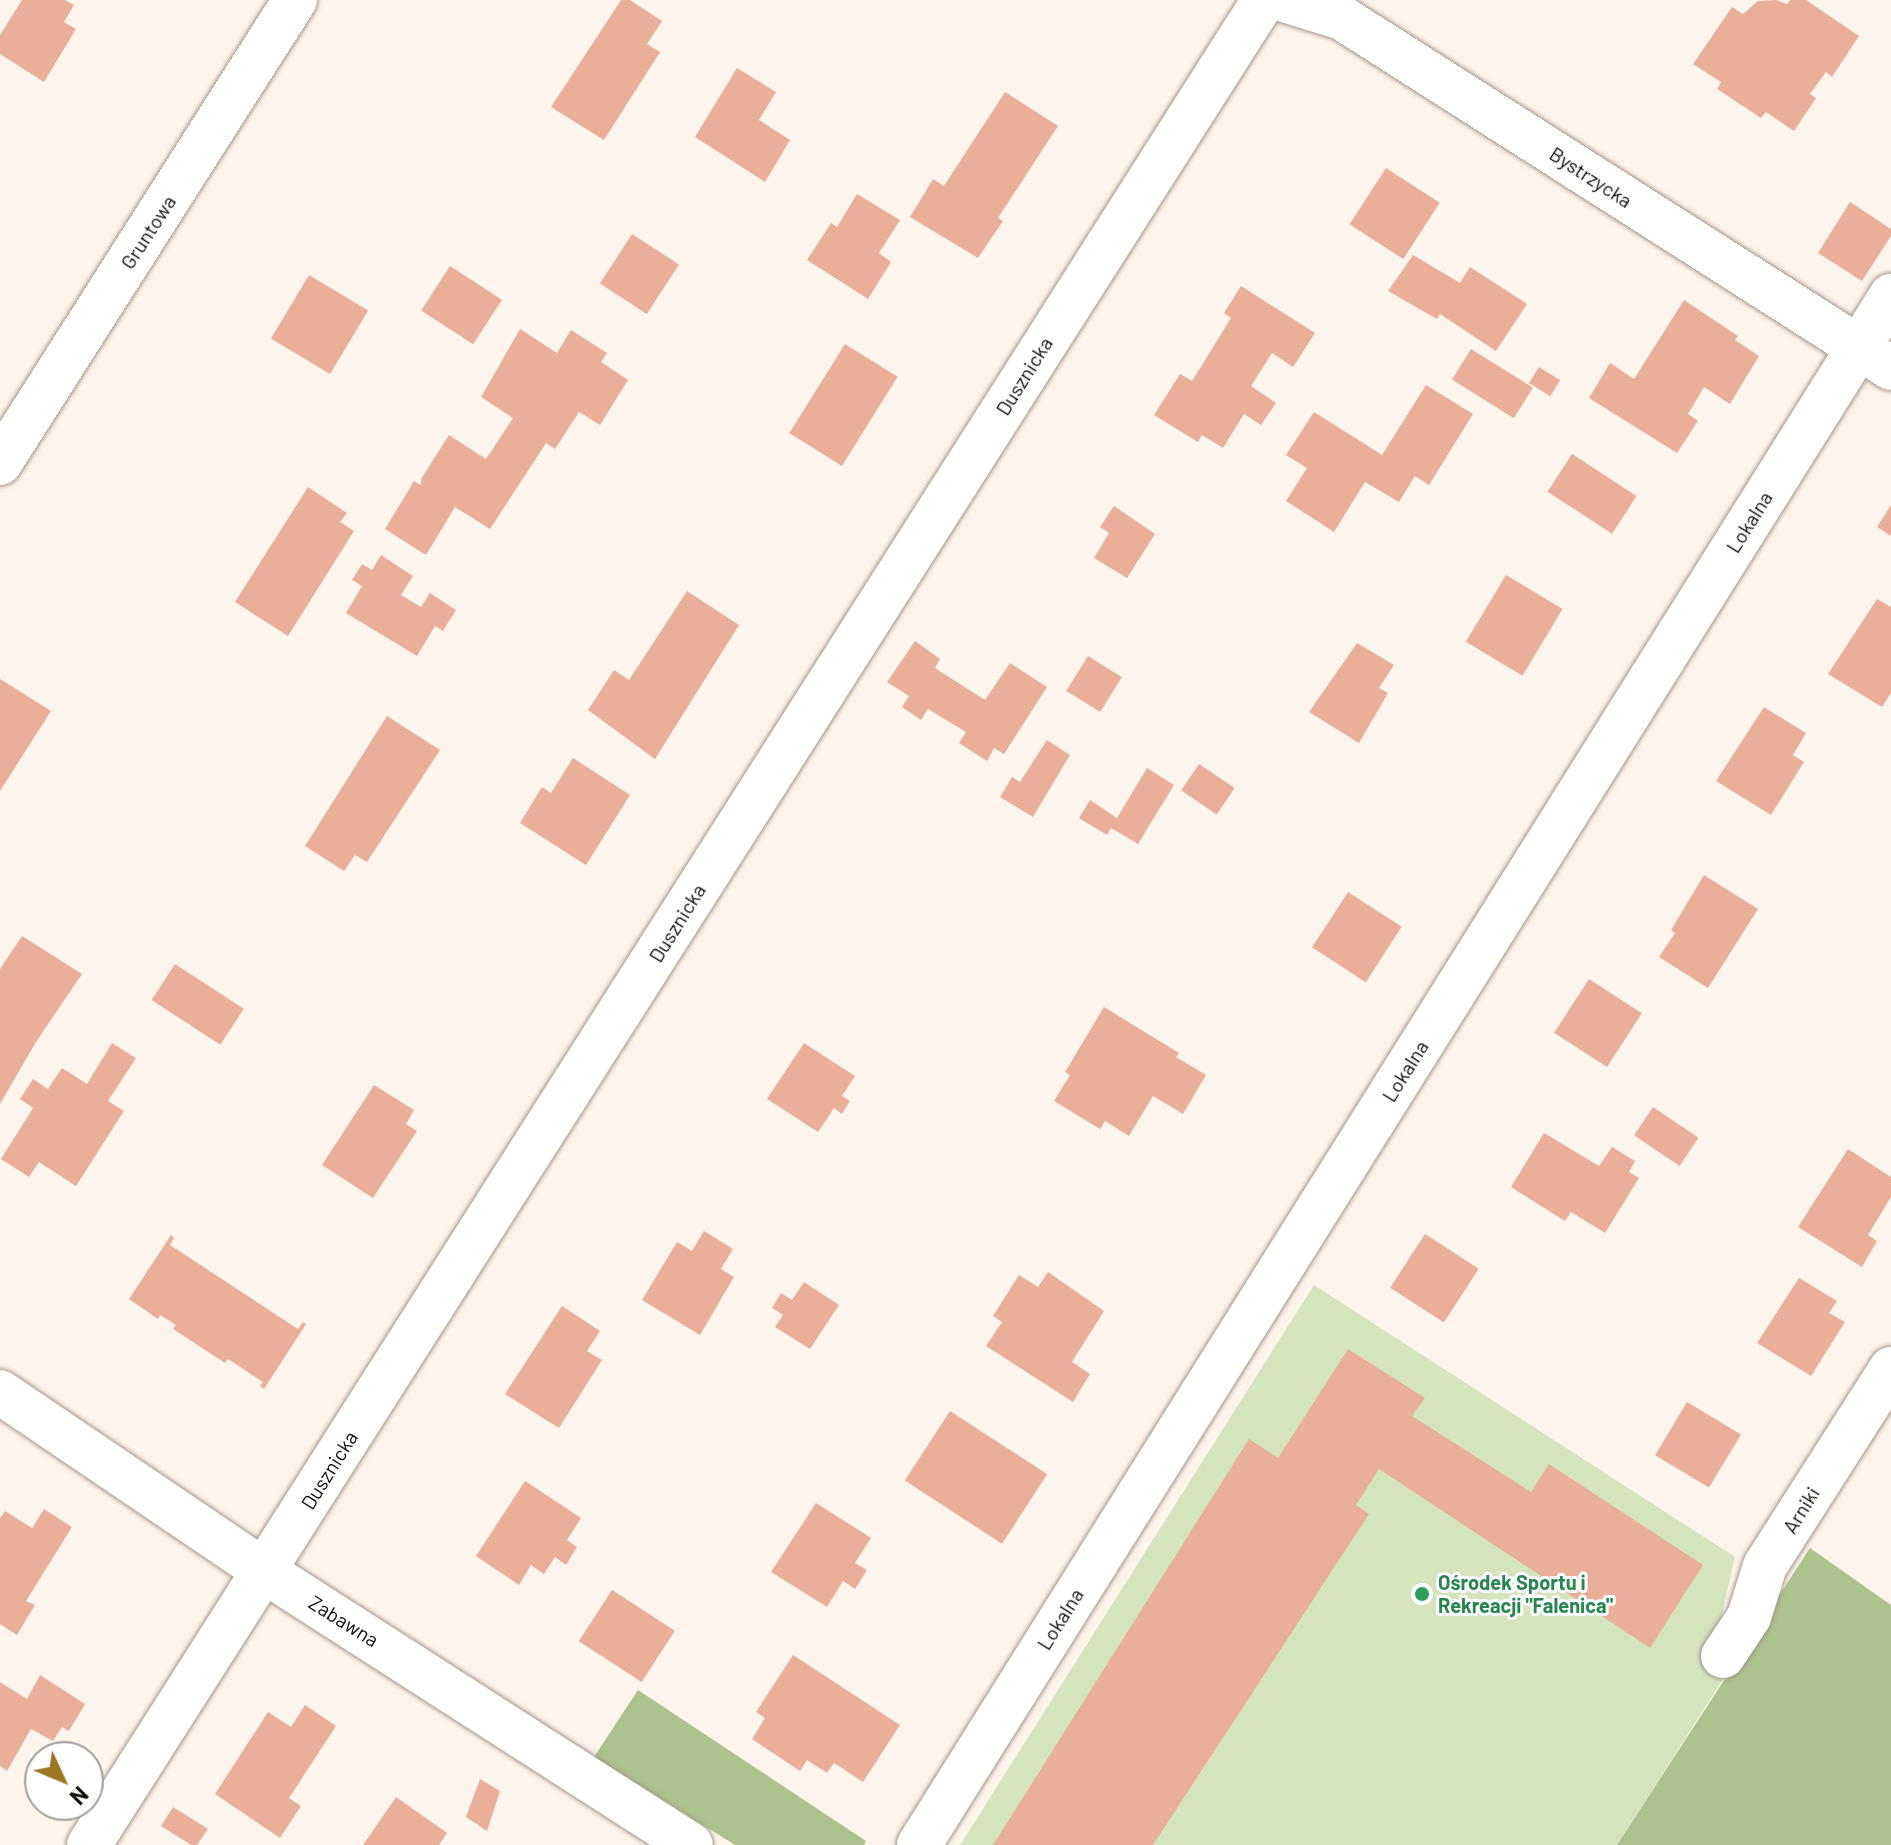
<!DOCTYPE html>
<meta charset="utf-8">
<style>
body{margin:0}
#map{position:relative;width:1891px;height:1845px;overflow:hidden;background:#fdf4eb;font-family:Barlow,sans-serif}
div>[style]{position:absolute}
.green>*{inset:0;background:#d4e5be}
.forest>*{inset:0;background:#adc38e}
.building>*{inset:0;background:#eaaf9b;transform-origin:0 0}
.roads{filter:drop-shadow(0 0 2px #a49689) drop-shadow(0 0 2px #a49689)}
.street>*{height:44px;margin:-22px;padding:0 22px;transform-origin:22px;border-radius:22px;background:#fff}
.dots>*{width:22px;height:22px;translate:-50% -50%;box-sizing:border-box;border:4px solid #fff;border-radius:50%}
span{translate:-50% -50%;white-space:nowrap;text-align:center;line-height:1.15;-webkit-text-stroke:6px #fff;paint-order:stroke}
.street-label{font-size:20px;color:#0f0a06}
.leisure-label{font-size:20px;color:#27864d;font-weight:700}
.left{translate:0 -50%;text-align:left}
.north{position:absolute;left:24px;top:1741px;width:80px;height:80px;box-sizing:border-box;background:#fff;border:2px solid #9f9d9b;border-radius:50%;rotate:134deg;font-size:22px;font-weight:700;line-height:32px;text-align:center;color:#0f0a06}
.north::after{content:'';display:block;margin:auto;width:28px;height:36px;background:#9d7723;clip-path:polygon(50% 0,100% 100%,50% 72%,0 100%)}
</style>
<div id="map">
<div class="green">
<i style="clip-path:polygon(1314px 1285px,1735px 1557px,1718px 1631px,1734px 1662px,1617px 1845px,960px 1845px)"></i>
</div>
<div class="forest">
<i style="clip-path:polygon(1810px 1548px,1891px 1605px,1891px 1845px,1617px 1845px)"></i>
<i style="clip-path:polygon(638px 1690px,866px 1841px,864px 1845px,735px 1845px,594px 1757px)"></i>
</div>
<div class="building">
<i style="clip-path:polygon(22px 0,65px 0,74px 5px,64px 22px,76px 29px,44px 82px,0 54px,0 35px)"></i>
<i style="clip-path:polygon(621px 0,630px 0,662px 21px,647px 44px,660px 52px,604px 140px,551px 107px)"></i>
<i style="clip-path:polygon(1776px 0,1787px 4px,1790px 0,1806px 0,1859px 36px,1832px 77px,1826px 72px,1810px 94px,1816px 98px,1794px 131px,1766px 112px,1761px 118px,1717px 89px,1721px 82px,1693px 64px,1732px 7px,1743px 14px,1758px 1px)"></i>
<i style="clip-path:polygon(737px 68px,776px 92px,759px 120px,790px 140px,765px 182px,695px 137px)"></i>
<i style="clip-path:polygon(1005px 92px,1058px 126px,998px 218px,1003px 221px,978px 258px,910px 217px,933px 179px,944px 186px)"></i>
<i style="left:1386px;top:168px;width:64px;height:67px;rotate:33deg"></i>
<i style="clip-path:polygon(857px 194px,900px 220px,879px 253px,891px 262px,868px 299px,807px 260px,831px 223px,837px 227px)"></i>
<i style="clip-path:polygon(1850px 202px,1891px 229px,1891px 236px,1862px 281px,1818px 253px)"></i>
<i style="left:632px;top:234px;width:56px;height:59px;rotate:33deg"></i>
<i style="clip-path:polygon(1413px 255px,1460px 283px,1470px 267px,1527px 304px,1496px 351px,1440px 314px,1437px 319px,1388px 291px)"></i>
<i style="left:450px;top:266px;width:62px;height:53px;rotate:33deg"></i>
<i style="left:309px;top:275px;width:69px;height:74px;rotate:31deg"></i>
<i style="clip-path:polygon(1241px 286px,1315px 333px,1293px 367px,1272px 353px,1251px 386px,1276px 403px,1261px 425px,1244px 414px,1223px 448px,1202px 435px,1198px 442px,1154px 415px,1180px 374px,1192px 381px,1231px 318px,1224px 313px)"></i>
<i style="clip-path:polygon(1684px 300px,1738px 336px,1735px 340px,1759px 356px,1730px 404px,1704px 387px,1688px 414px,1698px 421px,1677px 453px,1589px 398px,1610px 363px,1634px 379px)"></i>
<i style="clip-path:polygon(520px 329px,557px 353px,571px 330px,607px 353px,601px 362px,628px 380px,600px 425px,579px 412px,555px 449px,546px 443px,490px 529px,455px 507px,426px 555px,385px 529px,414px 481px,421px 485px,421px 479px,449px 435px,486px 459px,513px 418px,481px 397px)"></i>
<i style="left:845px;top:344px;width:62px;height:105px;rotate:32deg"></i>
<i style="left:1471px;top:349px;width:73px;height:36px;rotate:32deg"></i>
<i style="left:1539px;top:367px;width:25px;height:19px;rotate:32deg"></i>
<i style="clip-path:polygon(1426px 385px,1473px 414px,1429px 485px,1415px 476px,1399px 502px,1365px 482px,1334px 532px,1286px 501px,1307px 468px,1286px 455px,1314px 412px,1382px 455px)"></i>
<i style="left:1572px;top:454px;width:77px;height:45px;rotate:33deg"></i>
<i style="clip-path:polygon(308px 487px,347px 513px,340px 522px,354px 531px,288px 636px,235px 602px)"></i>
<i style="clip-path:polygon(1891px 505px,1891px 536px,1877px 527px)"></i>
<i style="clip-path:polygon(1114px 506px,1155px 534px,1127px 578px,1094px 558px,1109px 533px,1100px 527px)"></i>
<i style="clip-path:polygon(381px 555px,413px 576px,401px 595px,421px 607px,430px 593px,456px 610px,443px 631px,435px 626px,417px 656px,346px 613px,362px 586px,352px 580px,362px 564px,372px 570px)"></i>
<i style="left:1506px;top:575px;width:66px;height:78px;rotate:31deg"></i>
<i style="clip-path:polygon(687px 591px,739px 625px,655px 759px,588px 710px,614px 670px,629px 680px)"></i>
<i style="clip-path:polygon(1877px 599px,1891px 607px,1891px 693px,1882px 707px,1828px 674px)"></i>
<i style="clip-path:polygon(915px 641px,940px 659px,935px 668px,985px 700px,1010px 663px,1047px 687px,1004px 754px,994px 748px,987px 761px,959px 743px,966px 732px,928px 709px,921px 720px,902px 707px,909px 696px,887px 682px)"></i>
<i style="clip-path:polygon(1357px 643px,1394px 665px,1379px 688px,1388px 693px,1359px 743px,1309px 712px)"></i>
<i style="left:1088px;top:656px;width:40px;height:41px;rotate:32deg"></i>
<i style="clip-path:polygon(0 679px,51px 711px,0 791px)"></i>
<i style="clip-path:polygon(1764px 707px,1806px 733px,1793px 755px,1804px 762px,1771px 815px,1716px 781px)"></i>
<i style="clip-path:polygon(387px 716px,440px 750px,367px 862px,355px 855px,344px 871px,305px 846px)"></i>
<i style="clip-path:polygon(1047px 740px,1070px 755px,1033px 817px,1000px 797px,1012px 777px,1020px 782px)"></i>
<i style="clip-path:polygon(573px 758px,630px 795px,586px 865px,520px 823px,542px 787px,551px 793px)"></i>
<i style="left:1199px;top:764px;width:43px;height:32px;rotate:34deg"></i>
<i style="clip-path:polygon(1147px 768px,1174px 785px,1138px 844px,1111px 828px,1107px 835px,1079px 818px,1090px 800px,1117px 818px)"></i>
<i style="clip-path:polygon(1704px 875px,1758px 909px,1708px 988px,1659px 957px,1675px 933px,1671px 930px)"></i>
<i style="left:1348px;top:892px;width:64px;height:66px;rotate:33deg"></i>
<i style="clip-path:polygon(22px 936px,82px 974px,36px 1042px,0 1104px,0 969px)"></i>
<i style="left:175px;top:964px;width:82px;height:43px;rotate:33deg"></i>
<i style="left:1589px;top:979px;width:63px;height:64px;rotate:33deg"></i>
<i style="clip-path:polygon(1104px 1007px,1179px 1053px,1176px 1057px,1206px 1075px,1183px 1114px,1153px 1096px,1129px 1136px,1105px 1121px,1100px 1129px,1054px 1101px,1070px 1075px,1065px 1072px)"></i>
<i style="clip-path:polygon(112px 1043px,136px 1058px,108px 1101px,124px 1111px,76px 1186px,39px 1162px,29px 1177px,1px 1159px,33px 1108px,20px 1099px,33px 1079px,48px 1089px,62px 1068px,87px 1084px)"></i>
<i style="clip-path:polygon(804px 1043px,855px 1076px,842px 1096px,850px 1101px,842px 1114px,834px 1108px,818px 1132px,767px 1099px)"></i>
<i style="clip-path:polygon(374px 1085px,414px 1110px,406px 1124px,417px 1131px,373px 1198px,322px 1165px)"></i>
<i style="left:1653px;top:1107px;width:55px;height:34px;rotate:34deg"></i>
<i style="clip-path:polygon(1544px 1133px,1599px 1166px,1612px 1147px,1635px 1161px,1629px 1172px,1639px 1178px,1605px 1233px,1571px 1212px,1565px 1221px,1511px 1187px)"></i>
<i style="clip-path:polygon(1848px 1149px,1891px 1177px,1891px 1197px,1868px 1235px,1877px 1241px,1862px 1267px,1798px 1227px)"></i>
<i style="clip-path:polygon(704px 1231px,733px 1249px,721px 1269px,734px 1277px,700px 1335px,642px 1300px,677px 1242px,692px 1251px)"></i>
<i style="left:1425px;top:1234px;width:64px;height:64px;rotate:33deg"></i>
<i style="clip-path:polygon(171px 1235px,174px 1238px,170px 1245px,298px 1329px,303px 1322px,306px 1324px,264px 1389px,260px 1386px,263px 1382px,228px 1359px,225px 1363px,173px 1329px,176px 1325px,160px 1315px,158px 1319px,129px 1299px)"></i>
<i style="clip-path:polygon(1048px 1272px,1104px 1311px,1072px 1362px,1090px 1374px,1073px 1402px,986px 1346px,1002px 1322px,993px 1316px,1019px 1275px,1038px 1287px)"></i>
<i style="clip-path:polygon(1799px 1278px,1837px 1301px,1829px 1313px,1845px 1322px,1811px 1376px,1757px 1343px)"></i>
<i style="clip-path:polygon(804px 1282px,839px 1305px,810px 1349px,775px 1327px,783px 1315px,772px 1308px,781px 1293px,792px 1300px)"></i>
<i style="clip-path:polygon(562px 1306px,600px 1331px,587px 1351px,602px 1360px,559px 1428px,505px 1394px)"></i>
<i style="clip-path:polygon(1348px 1349px,1425px 1398px,1412px 1416px,1531px 1492px,1549px 1464px,1703px 1565px,1650px 1648px,1379px 1469px,1356px 1505px,1369px 1514px,1153px 1845px,993px 1845px,1249px 1439px,1278px 1458px)"></i>
<i style="left:1687px;top:1402px;width:63px;height:62px;rotate:31deg"></i>
<i style="left:950px;top:1411px;width:116px;height:83px;rotate:33deg"></i>
<i style="clip-path:polygon(525px 1481px,581px 1518px,567px 1540px,577px 1547px,566px 1565px,555px 1557px,544px 1574px,531px 1565px,519px 1585px,476px 1556px)"></i>
<i style="clip-path:polygon(816px 1503px,871px 1538px,855px 1563px,867px 1570px,855px 1589px,843px 1581px,827px 1607px,771px 1572px)"></i>
<i style="clip-path:polygon(44px 1509px,72px 1527px,26px 1601px,35px 1605px,17px 1635px,0 1624px,0 1518px,5px 1511px,32px 1528px)"></i>
<i style="left:612px;top:1590px;width:75px;height:61px;rotate:33deg"></i>
<i style="clip-path:polygon(793px 1655px,900px 1725px,863px 1782px,834px 1763px,827px 1773px,807px 1760px,800px 1771px,752px 1739px,765px 1718px,756px 1712px)"></i>
<i style="clip-path:polygon(40px 1675px,85px 1704px,69px 1731px,62px 1727px,53px 1741px,31px 1729px,7px 1771px,0 1766px,0 1682px,27px 1699px)"></i>
<i style="clip-path:polygon(305px 1705px,336px 1726px,289px 1798px,301px 1806px,280px 1838px,215px 1794px,268px 1712px,291px 1727px)"></i>
<i style="clip-path:polygon(480px 1779px,500px 1791px,487px 1831px,466px 1817px)"></i>
<i style="clip-path:polygon(396px 1797px,447px 1833px,439px 1845px,363px 1845px)"></i>
<i style="clip-path:polygon(173px 1807px,208px 1829px,197px 1845px,191px 1845px,161px 1826px)"></i>
</div>
<div class="roads">
<div class="street">
<i style="left:1284px;top:0;width:61px;rotate:17.2deg"></i>
<i style="left:1342px;top:18px;width:651px;rotate:32.52deg"></i>
<i style="left:0;top:463px;width:549px;rotate:-57.5deg"></i>
<i style="left:0;top:1392px;width:319px;rotate:34.1deg"></i>
<i style="left:264px;top:1571px;width:507px;rotate:32.69deg"></i>
<i style="left:1723px;top:1656px;width:47px;rotate:-56.3deg"></i>
<i style="left:1749px;top:1617px;width:53px;rotate:-72.6deg"></i>
<i style="left:1765px;top:1566px;width:234px;rotate:-57.4deg"></i>
<i style="left:89px;top:1845px;width:2187px;rotate:-57.51deg"></i>
<i style="left:919px;top:1845px;width:1829px;rotate:-57.89deg"></i>
</div>
</div>
<div class="dots">
<i style="left:1422px;top:1594px;background:#2e9e5b"></i>
</div>
<div class="street-label">
<span style="left:1591px;top:177px;rotate:33deg">Bystrzycka</span>
<span style="left:148px;top:232px;rotate:-57deg">Gruntowa</span>
<span style="left:1024px;top:376px;rotate:-58deg">Dusznicka</span>
<span style="left:1749px;top:522px;rotate:-58deg">Lokalna</span>
<span style="left:677px;top:923px;rotate:-58deg">Dusznicka</span>
<span style="left:1405px;top:1071px;rotate:-58deg">Lokalna</span>
<span style="left:329px;top:1470px;rotate:-58deg">Dusznicka</span>
<span style="left:1801px;top:1510px;rotate:-58deg">Arniki</span>
<span style="left:1060px;top:1619px;rotate:-58deg">Lokalna</span>
<span style="left:344px;top:1621px;rotate:32deg">Zabawna</span>
</div>
<div class="leisure-label">
<span class="left" style="left:1438px;top:1594px">Ośrodek Sportu i<br>Rekreacji "Falenica"</span>
</div>
<div class="north">N</div>
</div>
